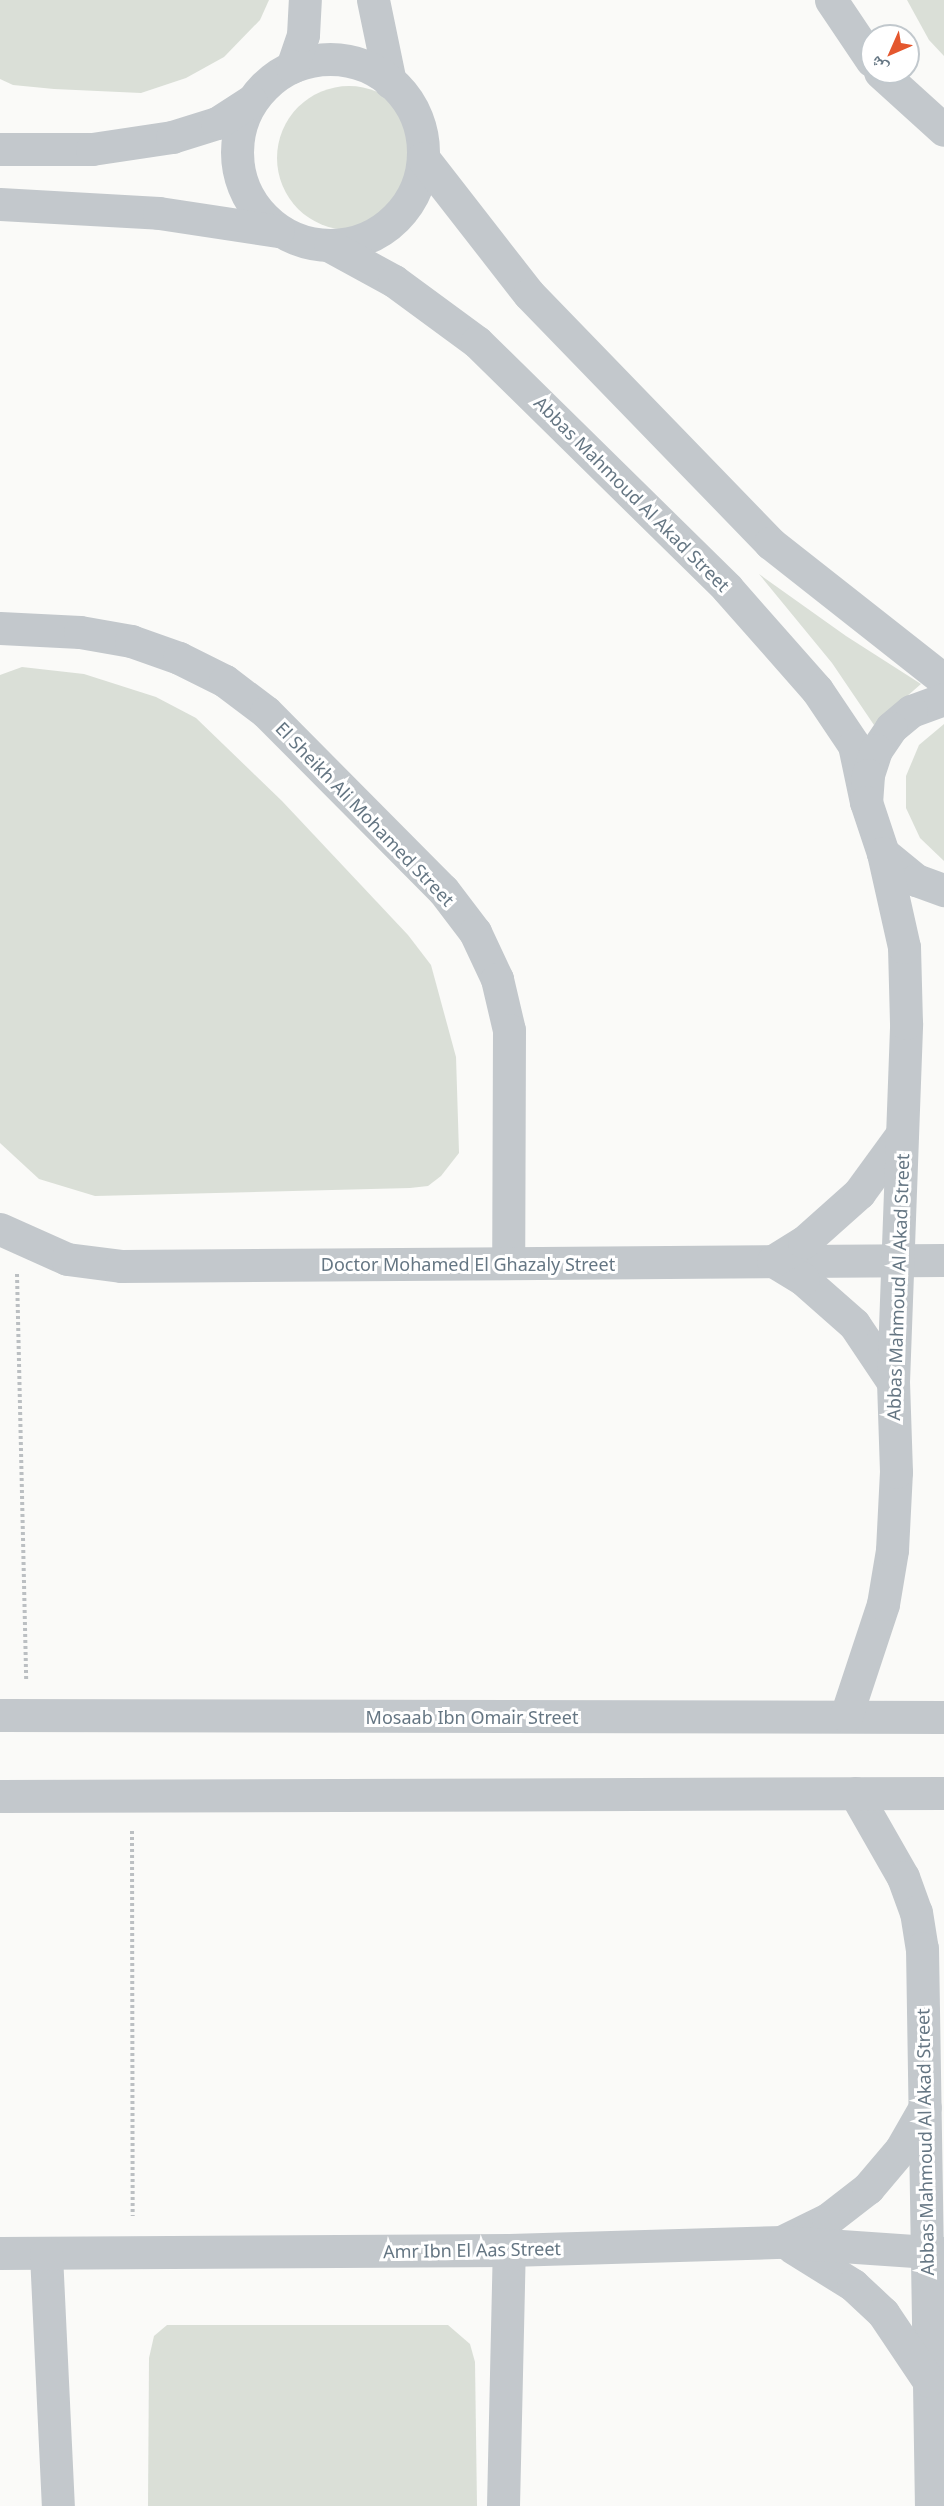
<!DOCTYPE html>
<meta charset="utf-8">
<style>
body{margin:0}
#map{position:relative;width:944px;height:2506px;overflow:hidden;background:#fafaf8;font-family:"Noto Sans","Noto Naskh Arabic",sans-serif}
div>[style]{position:absolute}
.green>*{inset:0;background:#dadfd7}
.round{border-radius:50%}
.path>*{height:4px;margin-top:-2px;transform-origin:0;background:repeating-linear-gradient(90deg,#bbbfc2 0 3px,transparent 0 6px)}
.minor>*{height:33px;margin:-16.5px;padding:0 16.5px;transform-origin:16.5px;border-radius:16.5px;background:#c3c8cc}
.minor>.ring{margin:-16.5px;padding:0;box-sizing:content-box;background:none;border:33px solid #c3c8cc;border-radius:50%}
span{translate:-50% -50%;white-space:nowrap;text-align:center;line-height:1.15;-webkit-text-stroke:6px #fff;paint-order:stroke}
.street-label{font-size:18px;color:#657683}
.north{position:absolute;left:860px;top:24px;width:60px;height:60px;box-sizing:border-box;background:#fff;border:2px solid #c1c8cd;border-radius:50%;rotate:225deg;font-size:16px;font-weight:700;line-height:24px;text-align:center;color:#657683}
.north::after{content:'';display:block;margin:auto;width:21px;height:27px;background:#e4572e;clip-path:polygon(50% 0,100% 100%,50% 72%,0 100%)}
</style>
<div id="map">
<div class="green">
<i style="clip-path:polygon(0 0,269px 0,260px 20px,224px 57px,186px 78px,141px 93px,54px 89px,13px 85px,0 79px)"></i>
<i style="clip-path:polygon(907px 0,944px 0,944px 56px,929px 40px)"></i>
<i class="round" style="left:277px;top:86px;width:144px;height:144px"></i>
<i style="clip-path:polygon(759px 574px,846px 636px,921px 684px,874px 725px,832px 663px)"></i>
<i style="clip-path:polygon(22px 667px,84px 674px,156px 697px,196px 718px,282px 801px,408px 935px,431px 965px,456px 1057px,459px 1153px,441px 1176px,428px 1186px,410px 1188px,95px 1196px,39px 1179px,0 1143px,0 675px)"></i>
<i style="clip-path:polygon(944px 724px,944px 861px,920px 838px,906px 808px,906px 776px,919px 745px)"></i>
<i style="clip-path:polygon(167px 2325px,448px 2325px,470px 2344px,475px 2362px,477px 2506px,148px 2506px,149px 2358px,154px 2336px)"></i>
</div>
<div class="path">
<i style="left:17px;top:1274px;width:407px;rotate:88.7deg"></i>
<i style="left:132px;top:1831px;width:385px;rotate:89.9deg"></i>
</div>
<div class="minor">
<i style="left:373px;top:0;width:84px;rotate:78.3deg"></i>
<i style="left:831px;top:0;width:73px;rotate:56.1deg"></i>
<i class="ring" style="left:237px;top:59px;width:153px;height:153px"></i>
<i style="left:292px;top:67px;width:34px;rotate:-71deg"></i>
<i style="left:303px;top:35px;width:35px;rotate:-87deg"></i>
<i style="left:880px;top:72px;width:86px;rotate:42.2deg"></i>
<i style="left:0;top:149px;width:92px"></i>
<i style="left:92px;top:149px;width:81px;rotate:-8.5deg"></i>
<i style="left:172px;top:137px;width:47px;rotate:-17.3deg"></i>
<i style="left:217px;top:123px;width:40px;rotate:-32.9deg"></i>
<i style="left:423px;top:158px;width:172px;rotate:52.1deg"></i>
<i style="left:529px;top:294px;width:347px;rotate:45.9deg"></i>
<i style="left:770px;top:543px;width:221px;rotate:38.2deg"></i>
<i style="left:0;top:204px;width:159px;rotate:3.2deg"></i>
<i style="left:159px;top:213px;width:120px;rotate:8.6deg"></i>
<i style="left:330px;top:246px;width:73px;rotate:28.7deg"></i>
<i style="left:394px;top:281px;width:103px;rotate:36.3deg"></i>
<i style="left:477px;top:342px;width:351px;rotate:44.5deg"></i>
<i style="left:727px;top:588px;width:136px;rotate:48.6deg"></i>
<i style="left:817px;top:690px;width:66px;rotate:56.1deg"></i>
<i style="left:854px;top:745px;width:58px;rotate:78.1deg"></i>
<i style="left:0;top:628px;width:80px;rotate:2.9deg"></i>
<i style="left:80px;top:632px;width:52px;rotate:10deg"></i>
<i style="left:131px;top:641px;width:51px;rotate:19.5deg"></i>
<i style="left:179px;top:658px;width:51px;rotate:26.6deg"></i>
<i style="left:225px;top:681px;width:51px;rotate:37.1deg"></i>
<i style="left:266px;top:712px;width:251px;rotate:45.2deg"></i>
<i style="left:443px;top:890px;width:53px;rotate:52.7deg"></i>
<i style="left:475px;top:932px;width:52px;rotate:64.9deg"></i>
<i style="left:497px;top:979px;width:52px;rotate:76.8deg"></i>
<i style="left:509px;top:1030px;width:233px;rotate:90.2deg"></i>
<i style="left:944px;top:699px;width:35px;rotate:160deg"></i>
<i style="left:911px;top:711px;width:26px;rotate:140deg"></i>
<i style="left:891px;top:728px;width:27px;rotate:124deg"></i>
<i style="left:876px;top:750px;width:26px;rotate:108deg"></i>
<i style="left:868px;top:775px;width:27px;rotate:94deg"></i>
<i style="left:866px;top:802px;width:54px;rotate:71.6deg"></i>
<i style="left:883px;top:853px;width:43px;rotate:39.3deg"></i>
<i style="left:916px;top:880px;width:30px;rotate:20deg"></i>
<i style="left:0;top:1229px;width:73px;rotate:24.1deg"></i>
<i style="left:67px;top:1259px;width:54px;rotate:7.4deg"></i>
<i style="left:121px;top:1266px;width:823px;rotate:-0.42deg"></i>
<i style="left:893px;top:1382px;width:70px;rotate:-123.9deg"></i>
<i style="left:854px;top:1324px;width:68px;rotate:-138.6deg"></i>
<i style="left:803px;top:1279px;width:35px;rotate:-149deg"></i>
<i style="left:773px;top:1261px;width:36px;rotate:-32deg"></i>
<i style="left:804px;top:1242px;width:74px;rotate:-41.7deg"></i>
<i style="left:859px;top:1193px;width:73px;rotate:-53.9deg"></i>
<i style="left:0;top:1715px;width:944px;rotate:0.12deg"></i>
<i style="left:846px;top:1716px;width:118px;rotate:-71.7deg"></i>
<i style="left:883px;top:1604px;width:55px;rotate:-80.5deg"></i>
<i style="left:892px;top:1550px;width:78px;rotate:-87.1deg"></i>
<i style="left:896px;top:1472px;width:90px;rotate:-91.9deg"></i>
<i style="left:893px;top:1382px;width:359px;rotate:-87.9deg"></i>
<i style="left:906px;top:1023px;width:76px;rotate:-91.5deg"></i>
<i style="left:904px;top:947px;width:96px;rotate:-102.6deg"></i>
<i style="left:855px;top:1793px;width:97px;rotate:60.3deg"></i>
<i style="left:903px;top:1877px;width:37px;rotate:70deg"></i>
<i style="left:916px;top:1912px;width:36px;rotate:81deg"></i>
<i style="left:922px;top:1948px;width:558px;rotate:89.08deg"></i>
<i style="left:0;top:1796px;width:944px;rotate:-0.18deg"></i>
<i style="left:783px;top:2241px;width:50px;rotate:-26.1deg"></i>
<i style="left:828px;top:2219px;width:51px;rotate:-37.8deg"></i>
<i style="left:868px;top:2188px;width:51px;rotate:-49.8deg"></i>
<i style="left:901px;top:2149px;width:48px;rotate:-60.3deg"></i>
<i style="left:792px;top:2247px;width:72px;rotate:31.9deg"></i>
<i style="left:853px;top:2285px;width:41px;rotate:43deg"></i>
<i style="left:883px;top:2313px;width:81px;rotate:56.1deg"></i>
<i style="left:0;top:2253px;width:509px;rotate:-0.34deg"></i>
<i style="left:509px;top:2250px;width:274px;rotate:-1.7deg"></i>
<i style="left:783px;top:2242px;width:161px;rotate:3.9deg"></i>
<i style="left:46px;top:2254px;width:252px;rotate:87.3deg"></i>
<i style="left:503px;top:2506px;width:256px;rotate:-88.7deg"></i>
</div>
<div class="street-label">
<span style="left:632px;top:494px;rotate:45deg">Abbas Mahmoud Al Akad Street</span>
<span style="left:365px;top:814px;rotate:46deg">El Sheikh Ali Mohamed Street</span>
<span style="left:468px;top:1264px">Doctor Mohamed El Ghazaly Street</span>
<span style="left:898px;top:1287px;rotate:-88deg">Abbas Mahmoud Al Akad Street</span>
<span style="left:472px;top:1717px">Mosaab Ibn Omair Street</span>
<span style="left:925px;top:2142px;rotate:-91deg">Abbas Mahmoud Al Akad Street</span>
<span style="left:472px;top:2250px;rotate:-1deg">Amr Ibn El Aas Street</span>
</div>
<div class="north">ش</div>
</div>
